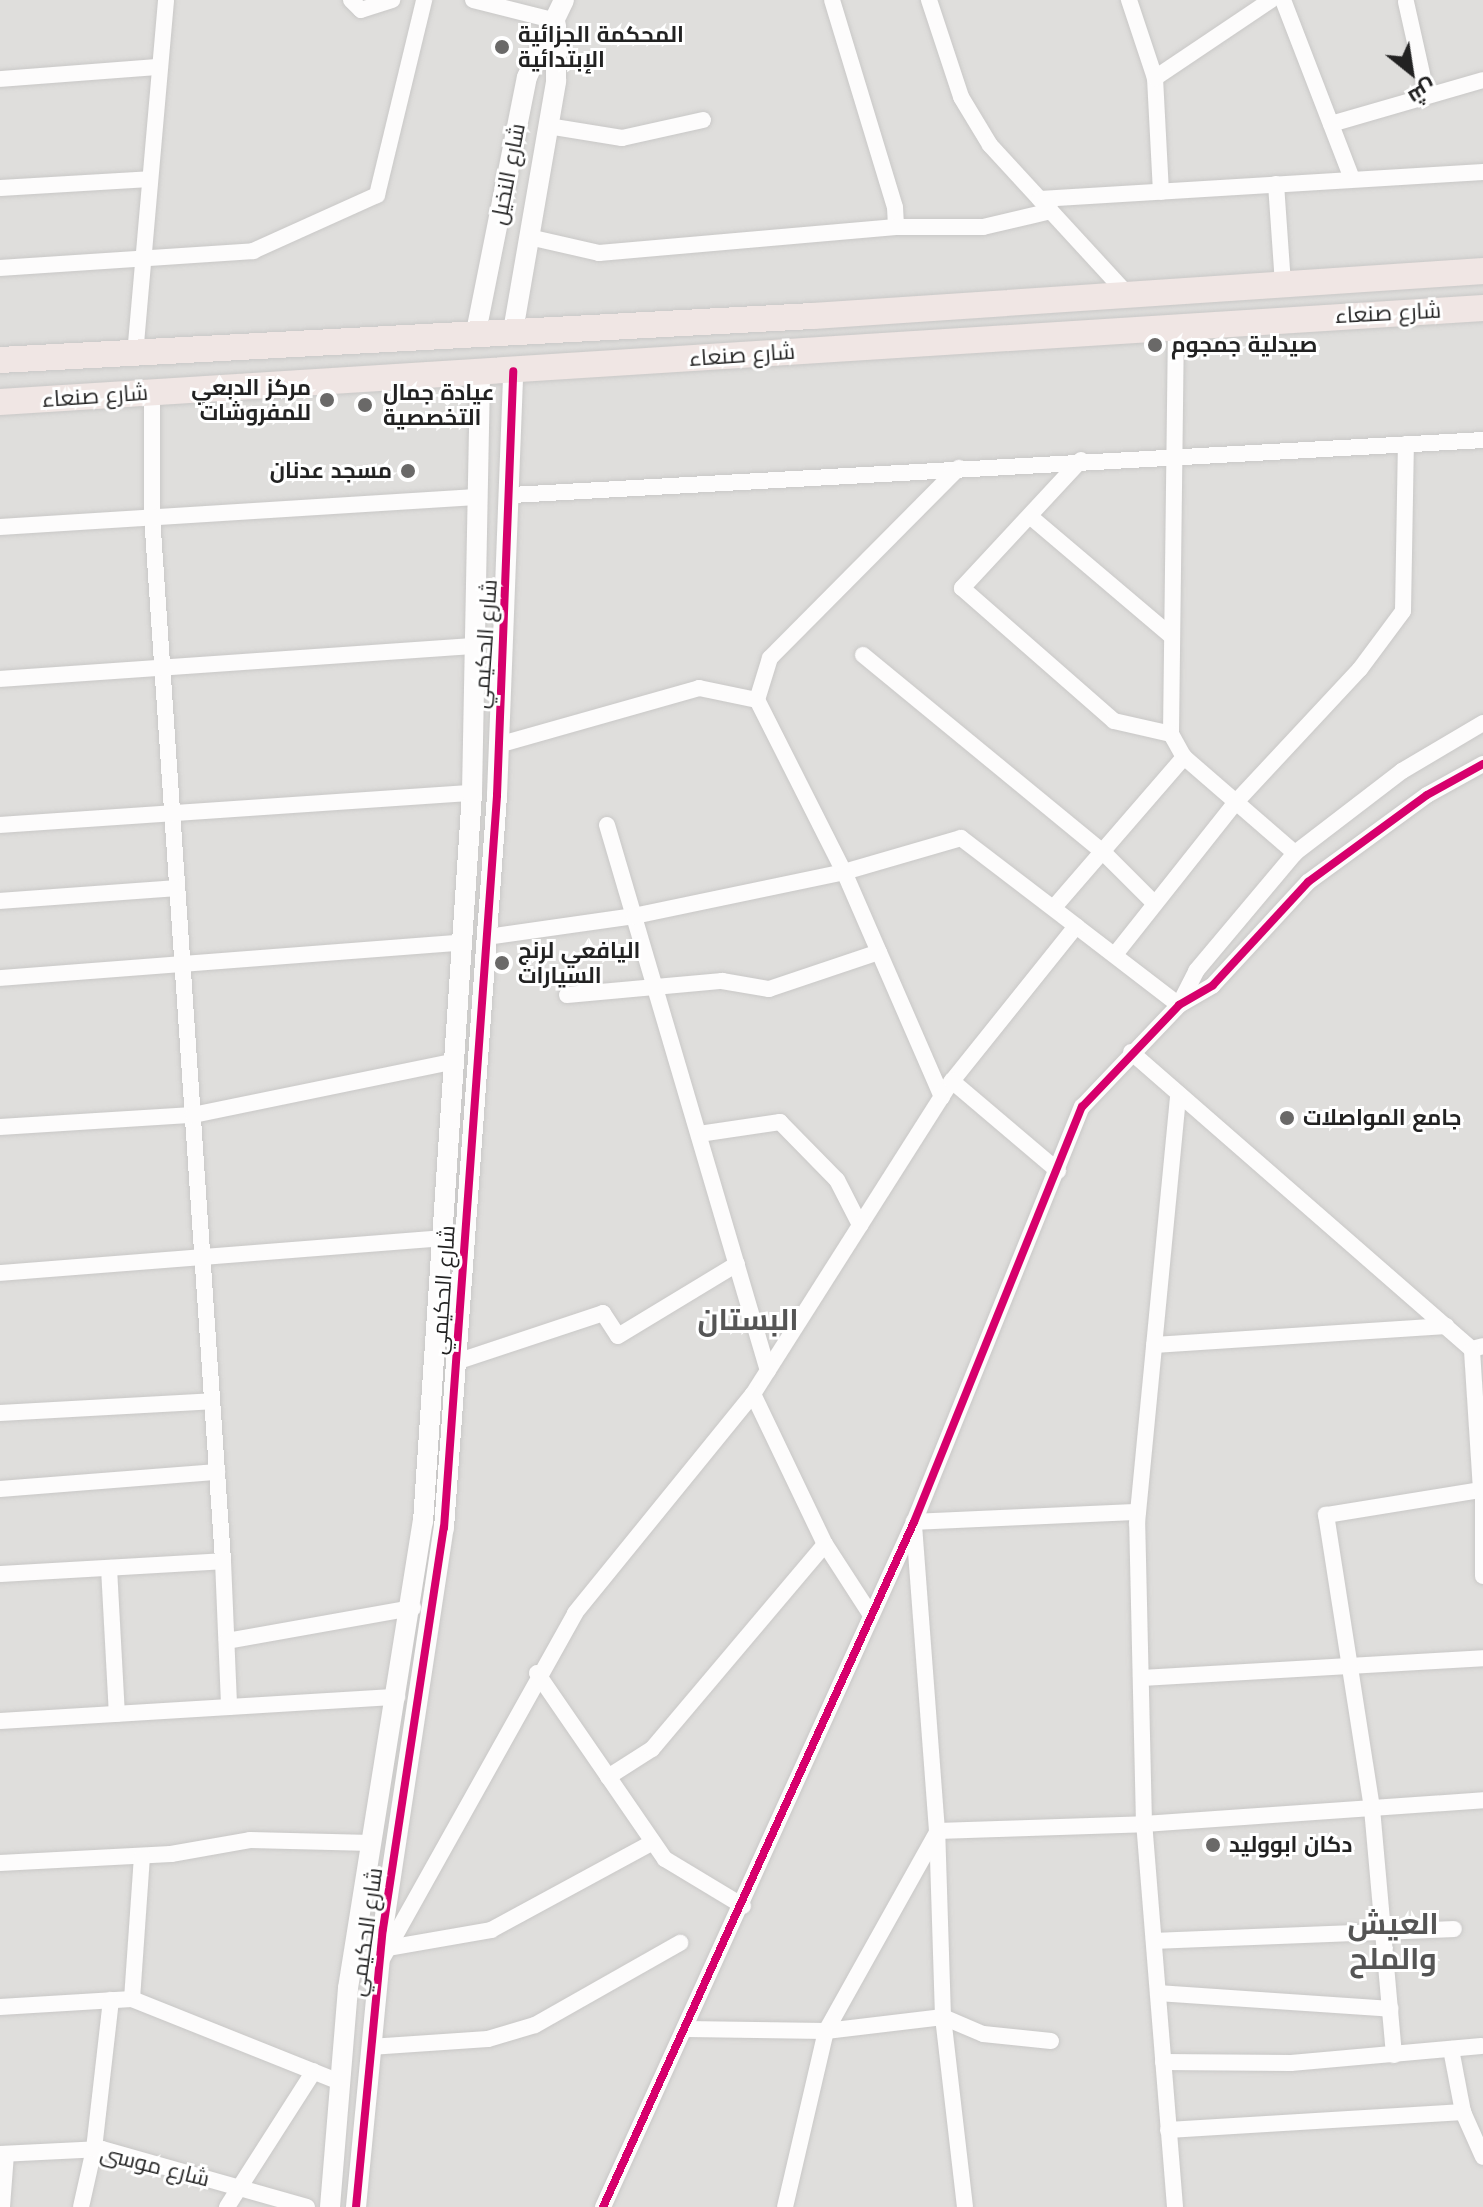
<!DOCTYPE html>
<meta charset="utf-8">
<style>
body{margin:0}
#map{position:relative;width:1483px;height:2207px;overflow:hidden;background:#f0eeeb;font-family:Jost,Cairo,sans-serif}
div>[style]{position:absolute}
.residential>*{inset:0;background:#dfdedc;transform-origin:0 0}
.roads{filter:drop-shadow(0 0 2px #c9c8c7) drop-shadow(0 0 2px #c9c8c7)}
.minor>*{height:16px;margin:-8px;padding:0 8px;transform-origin:8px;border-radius:8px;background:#fdfcfc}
.tertiary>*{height:20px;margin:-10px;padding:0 10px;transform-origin:10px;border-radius:10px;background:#fdfcfc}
.trunk>*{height:26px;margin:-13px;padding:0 13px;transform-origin:13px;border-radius:13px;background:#f0e6e4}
.cycleway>*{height:8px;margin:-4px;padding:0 4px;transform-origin:4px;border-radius:4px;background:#d6006c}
.dots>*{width:22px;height:22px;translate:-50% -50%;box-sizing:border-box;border:4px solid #fff;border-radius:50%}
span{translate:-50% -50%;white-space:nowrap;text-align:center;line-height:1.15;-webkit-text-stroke:6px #fff;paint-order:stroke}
.poi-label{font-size:22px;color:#222;font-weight:700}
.left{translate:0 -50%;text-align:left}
.right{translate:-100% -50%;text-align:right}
.street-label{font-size:22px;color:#222}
.district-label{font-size:30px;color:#555;font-weight:700}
.north{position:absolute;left:1371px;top:32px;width:80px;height:80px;-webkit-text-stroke:6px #fff;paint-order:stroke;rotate:150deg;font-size:22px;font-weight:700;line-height:32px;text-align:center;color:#222}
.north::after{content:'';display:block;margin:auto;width:28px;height:36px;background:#222;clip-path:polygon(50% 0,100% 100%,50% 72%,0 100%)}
</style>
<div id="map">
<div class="residential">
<i style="left:0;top:0;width:1483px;height:2207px"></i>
</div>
<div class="roads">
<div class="minor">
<i style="left:351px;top:0;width:14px;rotate:45deg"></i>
<i style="left:361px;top:10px;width:33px;rotate:-18deg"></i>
<i style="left:473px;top:0;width:86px;rotate:14.2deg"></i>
<i style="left:832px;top:0;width:216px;rotate:73.1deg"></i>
<i style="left:895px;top:207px;width:20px;rotate:87deg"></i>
<i style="left:929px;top:0;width:102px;rotate:71.7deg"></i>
<i style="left:961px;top:97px;width:56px;rotate:58.9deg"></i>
<i style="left:990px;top:145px;width:205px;rotate:47.4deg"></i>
<i style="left:1129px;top:0;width:82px;rotate:71.6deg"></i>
<i style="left:1155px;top:78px;width:114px;rotate:87deg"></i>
<i style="left:1283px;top:0;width:192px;rotate:68.9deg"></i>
<i style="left:1406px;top:2px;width:96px;rotate:77.4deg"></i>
<i style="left:1155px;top:78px;width:140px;rotate:-33.9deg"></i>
<i style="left:0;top:79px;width:156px;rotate:-4.4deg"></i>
<i style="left:1331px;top:124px;width:158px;rotate:-16.1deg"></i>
<i style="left:548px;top:126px;width:75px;rotate:9.2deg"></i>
<i style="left:622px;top:138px;width:83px;rotate:-12.5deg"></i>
<i style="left:1276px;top:184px;width:101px;rotate:86deg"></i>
<i style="left:0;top:188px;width:150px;rotate:-3.4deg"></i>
<i style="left:1040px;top:199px;width:444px;rotate:-3.5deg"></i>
<i style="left:529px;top:237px;width:72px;rotate:12.9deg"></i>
<i style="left:599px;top:253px;width:298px;rotate:-5deg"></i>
<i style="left:896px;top:227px;width:87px"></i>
<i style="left:983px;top:227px;width:70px;rotate:-13.2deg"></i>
<i style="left:0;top:268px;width:254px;rotate:-3.8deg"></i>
<i style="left:253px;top:251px;width:136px;rotate:-24.3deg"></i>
<i style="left:377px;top:195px;width:201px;rotate:-76.4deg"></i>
<i style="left:1176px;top:324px;width:410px;rotate:90.7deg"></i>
<i style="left:1171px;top:734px;width:26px;rotate:61deg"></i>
<i style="left:1184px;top:757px;width:147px;rotate:40.9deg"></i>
<i style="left:135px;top:355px;width:356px;rotate:-85deg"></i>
<i style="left:152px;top:392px;width:124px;rotate:90deg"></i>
<i style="left:152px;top:516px;width:1047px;rotate:86.11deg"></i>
<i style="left:1081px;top:460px;width:175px;rotate:132.9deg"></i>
<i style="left:962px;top:588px;width:202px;rotate:41.2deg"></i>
<i style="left:1114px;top:721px;width:58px;rotate:12.8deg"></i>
<i style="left:512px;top:495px;width:973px;rotate:-3.24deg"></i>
<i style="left:1032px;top:518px;width:182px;rotate:40.3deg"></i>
<i style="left:0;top:527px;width:477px;rotate:-3.6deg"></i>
<i style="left:863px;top:655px;width:312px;rotate:39.4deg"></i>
<i style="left:1104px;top:853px;width:71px;rotate:45deg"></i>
<i style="left:0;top:679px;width:473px;rotate:-4deg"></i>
<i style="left:498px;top:745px;width:209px;rotate:-15.8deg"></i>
<i style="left:699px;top:688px;width:59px;rotate:11.7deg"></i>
<i style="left:0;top:825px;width:473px;rotate:-3.9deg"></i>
<i style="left:607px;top:825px;width:569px;rotate:73.57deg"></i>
<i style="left:0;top:901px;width:177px;rotate:-4.2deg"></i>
<i style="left:1056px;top:905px;width:196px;rotate:-49.1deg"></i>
<i style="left:487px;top:937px;width:148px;rotate:-8.1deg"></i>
<i style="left:634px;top:916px;width:215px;rotate:-11.8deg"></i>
<i style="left:844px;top:872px;width:193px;rotate:-116.8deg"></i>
<i style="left:757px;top:700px;width:44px;rotate:-72.8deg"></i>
<i style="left:770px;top:658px;width:268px;rotate:-45.2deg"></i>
<i style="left:1117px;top:952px;width:190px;rotate:-51.6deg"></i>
<i style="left:1235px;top:803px;width:183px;rotate:-47deg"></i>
<i style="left:1360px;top:669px;width:72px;rotate:-53.4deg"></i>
<i style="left:1403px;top:611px;width:167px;rotate:-89deg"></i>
<i style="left:0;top:978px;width:465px;rotate:-4.4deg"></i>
<i style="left:567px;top:995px;width:156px;rotate:-5.2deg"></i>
<i style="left:722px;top:981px;width:48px;rotate:9.7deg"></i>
<i style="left:769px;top:989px;width:116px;rotate:-18.6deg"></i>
<i style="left:1180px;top:1003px;width:36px;rotate:-63deg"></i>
<i style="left:1196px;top:971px;width:154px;rotate:-50deg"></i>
<i style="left:1295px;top:853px;width:135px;rotate:-37.5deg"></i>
<i style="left:1402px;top:771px;width:94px;rotate:-30.7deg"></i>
<i style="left:1131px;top:1052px;width:452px;rotate:41.1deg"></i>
<i style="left:1472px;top:1349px;width:11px;rotate:-15deg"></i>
<i style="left:952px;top:1081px;width:198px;rotate:-51.3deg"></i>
<i style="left:1076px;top:926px;width:130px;rotate:37.5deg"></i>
<i style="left:942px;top:1097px;width:245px;rotate:-113.5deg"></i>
<i style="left:844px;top:872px;width:122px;rotate:-16.2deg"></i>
<i style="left:961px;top:838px;width:145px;rotate:37.4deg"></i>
<i style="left:0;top:1127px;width:193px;rotate:-3.6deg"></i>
<i style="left:193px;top:1115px;width:268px;rotate:-11.6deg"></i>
<i style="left:699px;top:1134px;width:82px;rotate:-8.4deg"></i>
<i style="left:780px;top:1122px;width:81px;rotate:45.5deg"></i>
<i style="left:837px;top:1180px;width:51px;rotate:62.9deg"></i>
<i style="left:0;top:1273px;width:441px;rotate:-4.5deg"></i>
<i style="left:1154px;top:1345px;width:293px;rotate:-3.7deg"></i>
<i style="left:456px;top:1362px;width:155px;rotate:-18.4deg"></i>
<i style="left:603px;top:1313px;width:27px;rotate:57deg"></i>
<i style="left:618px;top:1336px;width:139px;rotate:-31.2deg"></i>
<i style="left:753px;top:1394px;width:371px;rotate:-57.6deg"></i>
<i style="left:952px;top:1081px;width:139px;rotate:40.3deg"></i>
<i style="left:0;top:1413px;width:212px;rotate:-3.2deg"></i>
<i style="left:0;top:1489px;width:218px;rotate:-4.5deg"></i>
<i style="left:1483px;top:1490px;width:86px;rotate:90deg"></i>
<i style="left:109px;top:1568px;width:146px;rotate:86.9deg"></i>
<i style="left:0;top:1574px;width:223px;rotate:-3.3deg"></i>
<i style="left:223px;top:1561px;width:146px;rotate:87.6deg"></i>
<i style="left:227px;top:1641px;width:189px;rotate:-10.1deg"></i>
<i style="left:537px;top:1673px;width:226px;rotate:55.5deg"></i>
<i style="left:665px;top:1859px;width:91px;rotate:31.1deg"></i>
<i style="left:1141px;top:1678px;width:343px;rotate:-3.3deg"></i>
<i style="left:0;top:1721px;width:398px;rotate:-3.5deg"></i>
<i style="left:608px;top:1777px;width:52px;rotate:-32.5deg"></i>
<i style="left:652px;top:1749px;width:268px;rotate:-49.8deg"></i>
<i style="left:937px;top:1831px;width:207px;rotate:-1.9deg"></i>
<i style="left:1144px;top:1824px;width:340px;rotate:-4deg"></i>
<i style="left:0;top:1863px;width:171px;rotate:-3deg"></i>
<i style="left:171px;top:1854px;width:80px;rotate:-10deg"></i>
<i style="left:250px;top:1840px;width:122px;rotate:1.4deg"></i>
<i style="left:1154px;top:1941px;width:300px;rotate:-2.3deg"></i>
<i style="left:388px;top:1948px;width:105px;rotate:-9.9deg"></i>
<i style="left:491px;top:1930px;width:184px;rotate:-28.5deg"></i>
<i style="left:382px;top:1959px;width:396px;rotate:-60.8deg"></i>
<i style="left:575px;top:1613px;width:282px;rotate:-50.9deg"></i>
<i style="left:753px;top:1394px;width:166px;rotate:64.4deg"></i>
<i style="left:825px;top:1544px;width:85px;rotate:57.1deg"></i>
<i style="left:1158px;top:1993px;width:233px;rotate:3.9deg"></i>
<i style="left:132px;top:1999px;width:143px;rotate:-86deg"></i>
<i style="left:0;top:2007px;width:132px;rotate:-3.5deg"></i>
<i style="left:132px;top:1999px;width:224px;rotate:21.8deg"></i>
<i style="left:686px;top:2029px;width:140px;rotate:0.8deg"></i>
<i style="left:826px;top:2031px;width:118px;rotate:-6.8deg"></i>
<i style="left:943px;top:2017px;width:191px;rotate:83.4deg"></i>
<i style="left:1051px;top:2041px;width:68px;rotate:-174.1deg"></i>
<i style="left:983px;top:2034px;width:43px;rotate:-157deg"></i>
<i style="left:943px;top:2017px;width:186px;rotate:-91.8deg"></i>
<i style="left:937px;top:1831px;width:310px;rotate:-94.3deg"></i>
<i style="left:914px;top:1522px;width:224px;rotate:-2.6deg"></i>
<i style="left:370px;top:2047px;width:118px;rotate:-3.9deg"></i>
<i style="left:488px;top:2039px;width:49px;rotate:-16.6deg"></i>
<i style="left:535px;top:2025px;width:167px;rotate:-29.5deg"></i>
<i style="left:1451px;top:2049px;width:64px;rotate:79.2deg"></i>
<i style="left:1394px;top:2055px;width:248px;rotate:-95.1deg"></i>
<i style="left:1372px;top:1808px;width:297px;rotate:-98.9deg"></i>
<i style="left:1326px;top:1515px;width:157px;rotate:-9.2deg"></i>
<i style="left:1481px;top:1490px;width:141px;rotate:-93.7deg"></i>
<i style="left:1163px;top:2062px;width:128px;rotate:0.4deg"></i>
<i style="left:1291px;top:2063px;width:191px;rotate:-5.1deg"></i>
<i style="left:1168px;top:2130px;width:296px;rotate:-3.5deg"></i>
<i style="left:1463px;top:2112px;width:49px;rotate:66deg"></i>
<i style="left:0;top:2154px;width:102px;rotate:-2.8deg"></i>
<i style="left:102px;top:2149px;width:213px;rotate:15.8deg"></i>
<i style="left:2px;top:2207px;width:53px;rotate:-85.7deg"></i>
<i style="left:81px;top:2207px;width:59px;rotate:-77.4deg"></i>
<i style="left:94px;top:2149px;width:150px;rotate:-83.5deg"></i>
<i style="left:227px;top:2207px;width:161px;rotate:-57.4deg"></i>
<i style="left:603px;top:2207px;width:752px;rotate:-65.58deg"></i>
<i style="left:914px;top:1522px;width:448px;rotate:-68deg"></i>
<i style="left:1082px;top:1107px;width:141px;rotate:-46.4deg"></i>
<i style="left:1179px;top:1005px;width:39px;rotate:-30deg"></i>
<i style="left:1213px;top:985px;width:140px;rotate:-47.3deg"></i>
<i style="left:1308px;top:882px;width:147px;rotate:-36.2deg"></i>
<i style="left:1427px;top:795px;width:64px;rotate:-29deg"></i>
<i style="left:785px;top:2207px;width:181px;rotate:-76.9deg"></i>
<i style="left:826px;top:2031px;width:228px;rotate:-60.8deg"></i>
<i style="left:1175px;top:2207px;width:384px;rotate:-94.6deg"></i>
<i style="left:1144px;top:1824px;width:301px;rotate:-91.3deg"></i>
<i style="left:1137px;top:1523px;width:431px;rotate:-84.5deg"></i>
</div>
<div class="tertiary">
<i style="left:513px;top:331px;width:254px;rotate:-80.2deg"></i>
<i style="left:556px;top:81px;width:56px;rotate:-90deg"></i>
<i style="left:476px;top:332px;width:260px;rotate:-78.7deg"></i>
<i style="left:527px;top:77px;width:85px;rotate:-64.3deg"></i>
<i style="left:330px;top:2207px;width:220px;rotate:-85.3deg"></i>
<i style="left:348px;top:1988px;width:472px;rotate:-80.9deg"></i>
<i style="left:423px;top:1522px;width:731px;rotate:-86.15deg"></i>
<i style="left:472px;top:793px;width:419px;rotate:-88.9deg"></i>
<i style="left:356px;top:2207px;width:279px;rotate:-84.5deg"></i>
<i style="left:383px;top:1929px;width:406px;rotate:-81.4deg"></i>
<i style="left:444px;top:1528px;width:735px;rotate:-85.86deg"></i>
<i style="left:497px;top:795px;width:424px;rotate:-87.8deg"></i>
</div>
<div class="trunk">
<i style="left:0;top:360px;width:814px;rotate:-3.1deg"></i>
<i style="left:813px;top:316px;width:672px;rotate:-3.84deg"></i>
<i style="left:0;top:402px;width:1486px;rotate:-3.63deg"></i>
</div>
</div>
<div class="cycleway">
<i style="left:356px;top:2207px;width:279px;rotate:-84.5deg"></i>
<i style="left:383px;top:1929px;width:406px;rotate:-81.4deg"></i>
<i style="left:444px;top:1528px;width:735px;rotate:-85.86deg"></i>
<i style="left:497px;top:795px;width:424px;rotate:-87.8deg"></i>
<i style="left:603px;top:2207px;width:752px;rotate:-65.58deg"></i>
<i style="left:914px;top:1522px;width:448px;rotate:-68deg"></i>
<i style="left:1082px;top:1107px;width:141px;rotate:-46.4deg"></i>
<i style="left:1179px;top:1005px;width:39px;rotate:-30deg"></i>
<i style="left:1213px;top:985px;width:140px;rotate:-47.3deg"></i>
<i style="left:1308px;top:882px;width:147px;rotate:-36.2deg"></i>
<i style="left:1427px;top:795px;width:64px;rotate:-29deg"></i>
</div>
<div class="dots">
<i style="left:502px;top:47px;background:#6a6968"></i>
<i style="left:1155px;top:345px;background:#6a6968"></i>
<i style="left:327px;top:400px;background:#6a6968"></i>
<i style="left:365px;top:405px;background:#6a6968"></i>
<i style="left:408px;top:471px;background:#6a6968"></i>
<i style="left:502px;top:963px;background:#6a6968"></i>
<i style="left:1287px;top:1118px;background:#6a6968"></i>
<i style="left:1213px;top:1845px;background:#6a6968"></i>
</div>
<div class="poi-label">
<span class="left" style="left:518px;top:47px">المحكمة الجزائية<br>الإبتدائية</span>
<span class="left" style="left:1171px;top:345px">صيدلية جمجوم</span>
<span class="right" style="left:311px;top:400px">مركز الدبعي<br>للمفروشات</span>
<span class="left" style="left:383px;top:405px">عيادة جمال<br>التخصصية</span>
<span class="right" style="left:392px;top:471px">مسجد عدنان</span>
<span class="left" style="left:518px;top:963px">اليافعي لرنج<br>السيارات</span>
<span class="left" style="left:1303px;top:1118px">جامع المواصلات</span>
<span class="left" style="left:1229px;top:1845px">دكان ابووليد</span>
</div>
<div class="street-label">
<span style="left:508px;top:174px;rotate:-79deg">شارع النخيل</span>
<span style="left:1388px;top:313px;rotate:-3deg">شارع صنعاء</span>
<span style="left:742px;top:355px;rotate:-4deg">شارع صنعاء</span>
<span style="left:95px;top:396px;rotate:-4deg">شارع صنعاء</span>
<span style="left:485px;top:644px;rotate:-86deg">شارع الحكيمي</span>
<span style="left:443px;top:1290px;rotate:-86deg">شارع الحكيمي</span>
<span style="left:366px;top:1932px;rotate:-82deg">شارع الحكيمي</span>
<span style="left:155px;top:2166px;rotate:14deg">شارع موسى</span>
</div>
<div class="district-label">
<span style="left:748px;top:1320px">البستان</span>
<span style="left:1393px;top:1941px">العيش<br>والملح</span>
</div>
<div class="north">ش</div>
</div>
